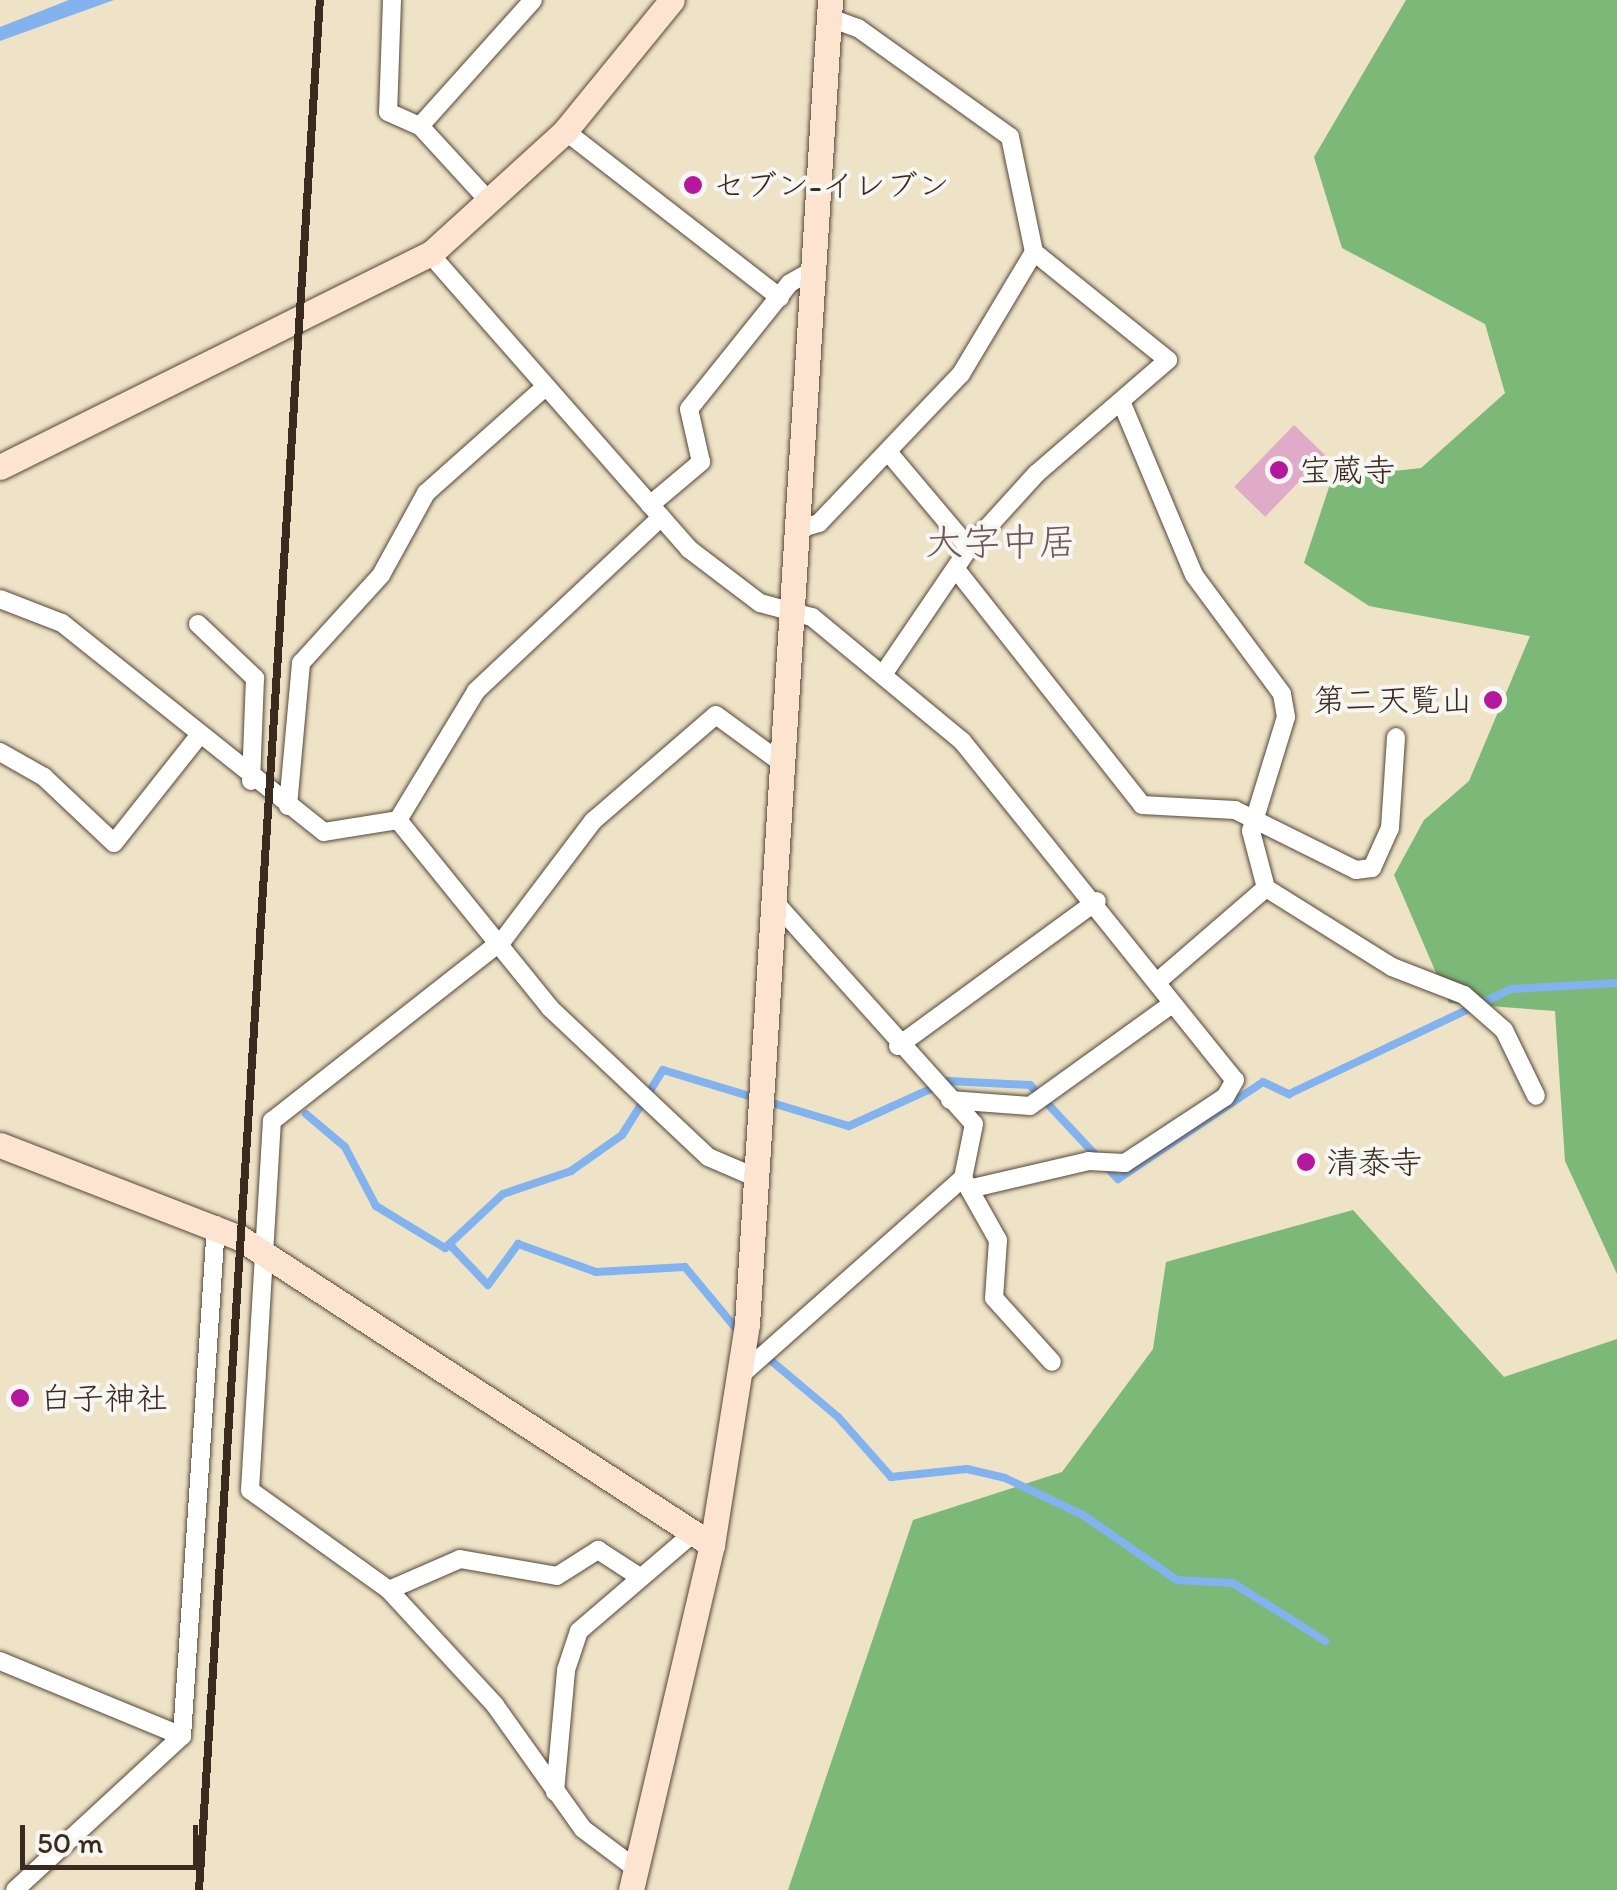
<!DOCTYPE html>
<meta charset="utf-8">
<style>
body{margin:0}
#map{position:relative;width:1617px;height:1890px;overflow:hidden;background:#eee3c7;font-family:Itim,"Klee One",sans-serif}
div>[style]{position:absolute}
.forest>*{inset:0;background:#7cb878}
.water>*{inset:0;background:#82b3ee}
.stream>*{height:8px;margin:-4px;padding:0 4px;transform-origin:4px;border-radius:4px;background:#82b3ee}
.building>*{inset:0;background:#dfabc8;transform-origin:0 0}
.roads{filter:drop-shadow(0 0 2px #564637) drop-shadow(0 0 2px #564637)}
.street>*{height:18px;margin:-9px;padding:0 9px;transform-origin:9px;border-radius:9px;background:#fff}
.secondary>*{height:25px;margin:-12.5px;padding:0 12.5px;transform-origin:12.5px;border-radius:12.5px;background:#fde4d1}
.rail>*{height:8px;margin:-4px;padding:0 4px;transform-origin:4px;border-radius:4px;background:#3b2a1e}
.dots>*{width:28px;height:28px;translate:-50% -50%;box-sizing:border-box;border:5px solid #f6f6f2;border-radius:50%}
span{translate:-50% -50%;white-space:nowrap;text-align:center;line-height:1.15;-webkit-text-stroke:8px #f6f6f2;paint-order:stroke}
.poi-label{font-size:32px;color:#3b2a1e}
.left{translate:0 -50%;text-align:left}
.right{translate:-100% -50%;text-align:right}
.quarter-label{font-size:38px;color:#74575a}
.scale{position:absolute;left:20px;top:1825px;width:178px;height:45px;box-sizing:border-box;border:5px solid #3b2a1e;border-top:0;padding-left:12px;font-size:30px;line-height:35px;white-space:nowrap;color:#3b2a1e;-webkit-text-stroke:8px #f6f6f2;paint-order:stroke}
</style>
<div id="map">
<div class="forest">
<i style="clip-path:polygon(1406px 0,1617px 0,1617px 1274px,1565px 1161px,1555px 1011px,1449px 1003px,1394px 875px,1424px 820px,1469px 781px,1530px 636px,1369px 606px,1304px 563px,1332px 478px,1421px 468px,1505px 393px,1485px 324px,1342px 248px,1314px 157px)"></i>
<i style="clip-path:polygon(1353px 1210px,1504px 1377px,1617px 1339px,1617px 1890px,788px 1890px,913px 1520px,1062px 1472px,1153px 1349px,1166px 1262px)"></i>
</div>
<div class="water">
<i style="clip-path:polygon(69px 0,114px 0,0 41px,0 27px)"></i>
</div>
<div class="stream">
<i style="left:306px;top:1114px;width:51px;rotate:40.2deg"></i>
<i style="left:345px;top:1147px;width:67px;rotate:62.3deg"></i>
<i style="left:376px;top:1206px;width:81px;rotate:31.3deg"></i>
<i style="left:445px;top:1248px;width:79px;rotate:-43deg"></i>
<i style="left:503px;top:1194px;width:72px;rotate:-18.7deg"></i>
<i style="left:571px;top:1171px;width:62px;rotate:-35.2deg"></i>
<i style="left:622px;top:1135px;width:77px;rotate:-57.8deg"></i>
<i style="left:663px;top:1070px;width:194px;rotate:16.8deg"></i>
<i style="left:849px;top:1126px;width:109px;rotate:-24.4deg"></i>
<i style="left:948px;top:1081px;width:82px;rotate:2.8deg"></i>
<i style="left:1030px;top:1085px;width:129px;rotate:46.9deg"></i>
<i style="left:1118px;top:1179px;width:174px;rotate:-33.8deg"></i>
<i style="left:1263px;top:1082px;width:29px;rotate:25deg"></i>
<i style="left:1289px;top:1094px;width:246px;rotate:-25.3deg"></i>
<i style="left:1511px;top:989px;width:106px;rotate:-3.2deg"></i>
<i style="left:450px;top:1245px;width:55px;rotate:46.5deg"></i>
<i style="left:488px;top:1285px;width:51px;rotate:-53.8deg"></i>
<i style="left:518px;top:1244px;width:83px;rotate:19.7deg"></i>
<i style="left:596px;top:1272px;width:89px;rotate:-3.2deg"></i>
<i style="left:685px;top:1267px;width:85px;rotate:50.3deg"></i>
<i style="left:749px;top:1342px;width:116px;rotate:40.1deg"></i>
<i style="left:838px;top:1417px;width:80px;rotate:48.5deg"></i>
<i style="left:891px;top:1477px;width:76px;rotate:-6deg"></i>
<i style="left:967px;top:1469px;width:39px;rotate:13deg"></i>
<i style="left:1005px;top:1478px;width:86px;rotate:25.4deg"></i>
<i style="left:1083px;top:1515px;width:114px;rotate:34.7deg"></i>
<i style="left:1177px;top:1580px;width:56px;rotate:3.1deg"></i>
<i style="left:1233px;top:1583px;width:109px;rotate:32.2deg"></i>
</div>
<div class="building">
<i style="left:1294px;top:425px;width:43px;height:86px;rotate:44deg"></i>
</div>
<div class="roads">
<div class="street">
<i style="left:392px;top:0;width:112px;rotate:92deg"></i>
<i style="left:388px;top:112px;width:35px;rotate:24deg"></i>
<i style="left:420px;top:126px;width:103px;rotate:47.4deg"></i>
<i style="left:830px;top:18px;width:30px;rotate:20deg"></i>
<i style="left:858px;top:28px;width:187px;rotate:35.6deg"></i>
<i style="left:1010px;top:137px;width:117px;rotate:78.2deg"></i>
<i style="left:1034px;top:252px;width:172px;rotate:38.9deg"></i>
<i style="left:1168px;top:360px;width:174px;rotate:139.2deg"></i>
<i style="left:1036px;top:474px;width:100px;rotate:132.2deg"></i>
<i style="left:969px;top:548px;width:151px;rotate:124.2deg"></i>
<i style="left:420px;top:126px;width:169px;rotate:-48.1deg"></i>
<i style="left:565px;top:131px;width:272px;rotate:37.8deg"></i>
<i style="left:430px;top:254px;width:393px;rotate:48.7deg"></i>
<i style="left:689px;top:549px;width:89px;rotate:37.3deg"></i>
<i style="left:760px;top:603px;width:54px;rotate:15.1deg"></i>
<i style="left:812px;top:617px;width:195px;rotate:39.6deg"></i>
<i style="left:962px;top:741px;width:435px;rotate:51.2deg"></i>
<i style="left:1235px;top:1080px;width:20px;rotate:120deg"></i>
<i style="left:1225px;top:1097px;width:120px;rotate:146.6deg"></i>
<i style="left:1125px;top:1163px;width:36px;rotate:-177deg"></i>
<i style="left:1089px;top:1161px;width:123px;rotate:166.9deg"></i>
<i style="left:1123px;top:406px;width:183px;rotate:67.2deg"></i>
<i style="left:1194px;top:575px;width:148px;rotate:53.5deg"></i>
<i style="left:1282px;top:694px;width:23px;rotate:80deg"></i>
<i style="left:1286px;top:717px;width:119px;rotate:107.1deg"></i>
<i style="left:1251px;top:831px;width:59px;rotate:75.3deg"></i>
<i style="left:889px;top:453px;width:124px;rotate:49.9deg"></i>
<i style="left:650px;top:505px;width:67px;rotate:-40.1deg"></i>
<i style="left:701px;top:462px;width:54px;rotate:-102.8deg"></i>
<i style="left:689px;top:409px;width:161px;rotate:-51.3deg"></i>
<i style="left:790px;top:283px;width:25px;rotate:-29deg"></i>
<i style="left:796px;top:530px;width:24px;rotate:-17deg"></i>
<i style="left:819px;top:523px;width:206px;rotate:-46.4deg"></i>
<i style="left:961px;top:374px;width:142px;rotate:-59.1deg"></i>
<i style="left:959px;top:573px;width:295px;rotate:51.7deg"></i>
<i style="left:1142px;top:805px;width:93px;rotate:3.1deg"></i>
<i style="left:1235px;top:810px;width:135px;rotate:26.4deg"></i>
<i style="left:1356px;top:870px;width:16px;rotate:-7deg"></i>
<i style="left:1372px;top:868px;width:44px;rotate:-65.8deg"></i>
<i style="left:1390px;top:828px;width:91px;rotate:-86.2deg"></i>
<i style="left:0;top:599px;width:66px;rotate:21.2deg"></i>
<i style="left:62px;top:623px;width:335px;rotate:38.6deg"></i>
<i style="left:324px;top:832px;width:75px;rotate:-9.2deg"></i>
<i style="left:398px;top:820px;width:242px;rotate:51deg"></i>
<i style="left:550px;top:1008px;width:217px;rotate:43.3deg"></i>
<i style="left:708px;top:1157px;width:53px;rotate:23.2deg"></i>
<i style="left:198px;top:624px;width:79px;rotate:43.5deg"></i>
<i style="left:255px;top:678px;width:103px;rotate:92.2deg"></i>
<i style="left:0;top:752px;width:51px;rotate:29.6deg"></i>
<i style="left:44px;top:777px;width:96px;rotate:43.3deg"></i>
<i style="left:114px;top:843px;width:135px;rotate:-51.6deg"></i>
<i style="left:288px;top:806px;width:144px;rotate:-84.8deg"></i>
<i style="left:301px;top:663px;width:119px;rotate:-47.7deg"></i>
<i style="left:381px;top:575px;width:94px;rotate:-61.2deg"></i>
<i style="left:426px;top:493px;width:158px;rotate:-41.7deg"></i>
<i style="left:398px;top:820px;width:151px;rotate:-58.8deg"></i>
<i style="left:476px;top:691px;width:254px;rotate:-43.2deg"></i>
<i style="left:772px;top:899px;width:302px;rotate:48.1deg"></i>
<i style="left:974px;top:1124px;width:55px;rotate:101.5deg"></i>
<i style="left:963px;top:1178px;width:71px;rotate:60.6deg"></i>
<i style="left:998px;top:1240px;width:58px;rotate:93.9deg"></i>
<i style="left:994px;top:1298px;width:86px;rotate:47.8deg"></i>
<i style="left:1157px;top:982px;width:144px;rotate:-40.8deg"></i>
<i style="left:1266px;top:888px;width:149px;rotate:32.1deg"></i>
<i style="left:1392px;top:967px;width:77px;rotate:21.3deg"></i>
<i style="left:1464px;top:995px;width:53px;rotate:41.2deg"></i>
<i style="left:1504px;top:1030px;width:73px;rotate:64.1deg"></i>
<i style="left:898px;top:1046px;width:246px;rotate:-36.1deg"></i>
<i style="left:950px;top:1100px;width:80px;rotate:4.3deg"></i>
<i style="left:1030px;top:1106px;width:175px;rotate:-35.7deg"></i>
<i style="left:742px;top:1374px;width:295px;rotate:-41.6deg"></i>
<i style="left:389px;top:1590px;width:77px;rotate:-23.6deg"></i>
<i style="left:460px;top:1559px;width:98px;rotate:9.9deg"></i>
<i style="left:557px;top:1576px;width:49px;rotate:-32.4deg"></i>
<i style="left:598px;top:1550px;width:48px;rotate:33deg"></i>
<i style="left:0;top:1661px;width:197px;rotate:22.4deg"></i>
<i style="left:555px;top:1792px;width:122px;rotate:-84.8deg"></i>
<i style="left:566px;top:1670px;width:41px;rotate:-71.6deg"></i>
<i style="left:579px;top:1631px;width:146px;rotate:-40.6deg"></i>
<i style="left:635px;top:1868px;width:65px;rotate:-143.1deg"></i>
<i style="left:583px;top:1829px;width:152px;rotate:-125.4deg"></i>
<i style="left:495px;top:1705px;width:156px;rotate:-132.7deg"></i>
<i style="left:389px;top:1590px;width:171px;rotate:-144.3deg"></i>
<i style="left:250px;top:1490px;width:370px;rotate:-86.6deg"></i>
<i style="left:272px;top:1121px;width:293px;rotate:-38.1deg"></i>
<i style="left:503px;top:940px;width:149px;rotate:-52.9deg"></i>
<i style="left:593px;top:821px;width:162px;rotate:-40.8deg"></i>
<i style="left:716px;top:715px;width:78px;rotate:36.1deg"></i>
<i style="left:15px;top:1890px;width:227px;rotate:-42.7deg"></i>
<i style="left:182px;top:1736px;width:512px;rotate:-86.19deg"></i>
</div>
<div class="secondary">
<i style="left:0;top:467px;width:480px;rotate:-26.4deg"></i>
<i style="left:430px;top:254px;width:183px;rotate:-42.3deg"></i>
<i style="left:565px;top:131px;width:169px;rotate:-50.8deg"></i>
<i style="left:0;top:1145px;width:257px;rotate:21.2deg"></i>
<i style="left:240px;top:1238px;width:563px;rotate:33.04deg"></i>
<i style="left:631px;top:1890px;width:354px;rotate:-76.8deg"></i>
<i style="left:712px;top:1545px;width:224px;rotate:-81deg"></i>
<i style="left:747px;top:1324px;width:1327px;rotate:-86.41deg"></i>
</div>
</div>
<div class="rail">
<i style="left:199px;top:1890px;width:1894px;rotate:-86.34deg"></i>
</div>
<div class="dots">
<i style="left:693px;top:185px;background:#b5179e"></i>
<i style="left:1279px;top:470px;background:#b5179e"></i>
<i style="left:1493px;top:700px;background:#b5179e"></i>
<i style="left:1306px;top:1162px;background:#b5179e"></i>
<i style="left:20px;top:1398px;background:#b5179e"></i>
</div>
<div class="poi-label">
<span class="left" style="left:713px;top:185px">セブン-イレブン</span>
<span class="left" style="left:1299px;top:470px">宝蔵寺</span>
<span class="right" style="left:1473px;top:700px">第二天覧山</span>
<span class="left" style="left:1326px;top:1162px">清泰寺</span>
<span class="left" style="left:40px;top:1398px">白子神社</span>
</div>
<div class="quarter-label">
<span style="left:1001px;top:543px">大字中居</span>
</div>
<div class="scale">50 m</div>
</div>
